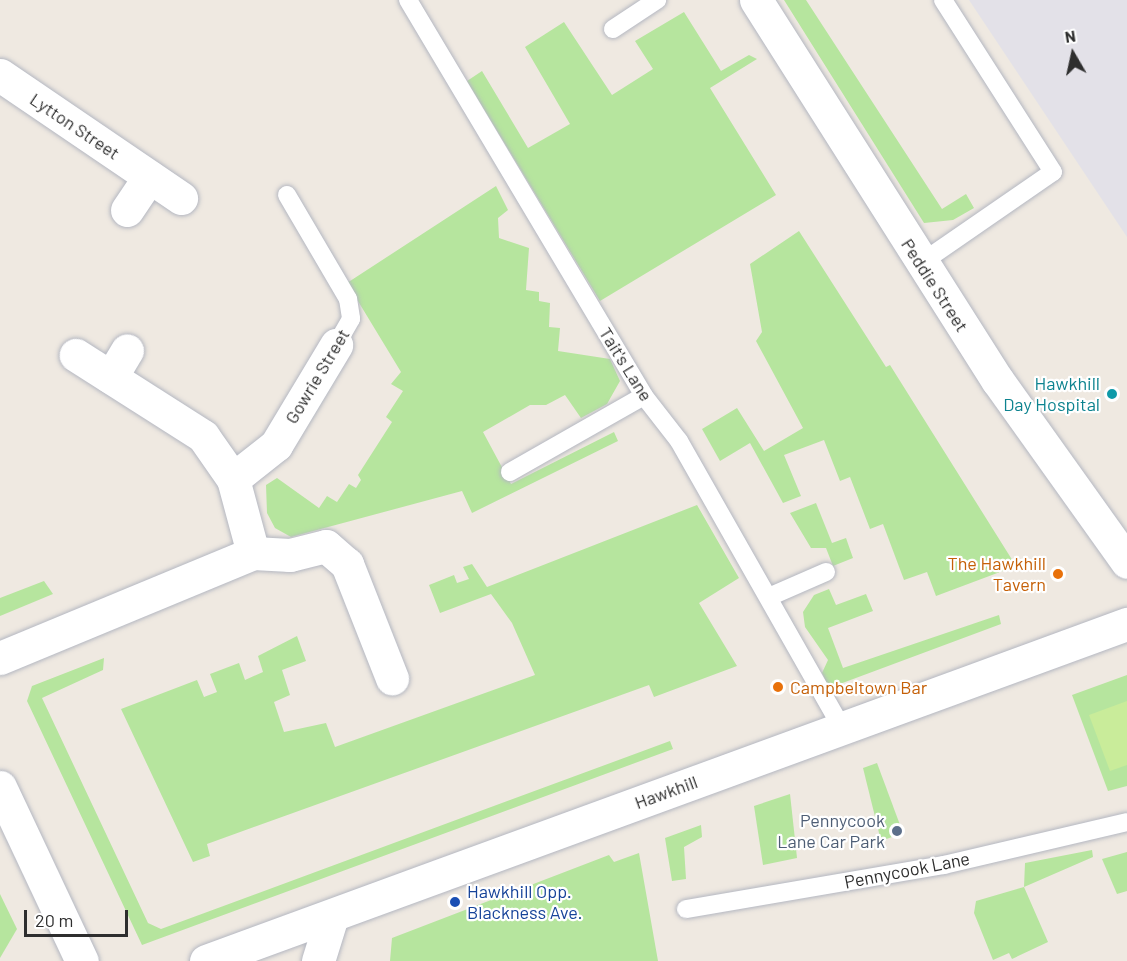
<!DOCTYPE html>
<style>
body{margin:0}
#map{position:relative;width:1127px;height:961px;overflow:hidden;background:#efe9e1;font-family:Barlow,sans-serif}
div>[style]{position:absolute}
.industrial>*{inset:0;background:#e3e1e8}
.green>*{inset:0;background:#b6e59e}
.pitch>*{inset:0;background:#c9ec9a}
.roads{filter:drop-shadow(0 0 2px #b4b7c1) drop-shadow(0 0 2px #b4b7c1)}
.lane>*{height:18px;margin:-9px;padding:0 9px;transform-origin:9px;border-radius:9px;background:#fff}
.street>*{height:33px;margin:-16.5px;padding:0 16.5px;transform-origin:16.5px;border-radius:16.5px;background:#fff}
.secondary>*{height:33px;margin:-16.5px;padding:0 16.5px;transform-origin:16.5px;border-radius:16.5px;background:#fff}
.dots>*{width:16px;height:16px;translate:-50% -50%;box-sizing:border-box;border:3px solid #fff;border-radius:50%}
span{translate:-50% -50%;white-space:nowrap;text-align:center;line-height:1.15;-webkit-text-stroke:4.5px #fff;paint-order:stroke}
.street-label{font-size:18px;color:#2e2e2e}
.culture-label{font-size:18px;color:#0d838f}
.right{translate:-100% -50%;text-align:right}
.food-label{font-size:18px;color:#c56008}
.left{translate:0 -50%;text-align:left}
.service-label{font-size:18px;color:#4e5e75}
.transit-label{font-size:18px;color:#164399}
.north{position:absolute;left:1043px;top:24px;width:60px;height:60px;-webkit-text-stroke:4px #fff;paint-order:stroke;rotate:351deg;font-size:16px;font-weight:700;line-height:24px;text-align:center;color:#2e2e2e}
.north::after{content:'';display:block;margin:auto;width:21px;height:27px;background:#2e2e2e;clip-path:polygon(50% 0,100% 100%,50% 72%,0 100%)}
.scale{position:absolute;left:24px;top:910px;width:104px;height:27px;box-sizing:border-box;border:3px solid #2e2e2e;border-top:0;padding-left:8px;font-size:18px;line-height:21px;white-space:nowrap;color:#2e2e2e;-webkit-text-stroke:4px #fff;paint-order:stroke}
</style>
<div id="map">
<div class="industrial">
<i style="clip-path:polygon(969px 0,1127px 0,1127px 237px)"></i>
</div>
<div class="green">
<i style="clip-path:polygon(784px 0,806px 0,942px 209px,966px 194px,974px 208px,953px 220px,924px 223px)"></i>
<i style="clip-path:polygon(684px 12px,721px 71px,749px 55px,757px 59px,710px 88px,776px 195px,600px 301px,467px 81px,482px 71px,528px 148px,570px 124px,525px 47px,564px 22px,612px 95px,653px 69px,635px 41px)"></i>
<i style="clip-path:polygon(496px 186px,508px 210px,498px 218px,499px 238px,529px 248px,526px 290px,539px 292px,539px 301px,550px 303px,549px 327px,560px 328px,558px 351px,610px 359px,620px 381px,607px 404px,581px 418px,565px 395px,546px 405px,530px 405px,483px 432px,511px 484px,614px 432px,618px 441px,472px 513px,462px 491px,291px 537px,275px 528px,267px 513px,266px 485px,277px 478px,319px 508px,327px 496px,337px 502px,349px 484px,356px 488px,361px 480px,358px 475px,392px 422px,386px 417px,403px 391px,391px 384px,401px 372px,347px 283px)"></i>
<i style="clip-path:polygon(799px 231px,886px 367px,890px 365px,1016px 566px,936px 596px,927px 572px,904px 580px,883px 524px,870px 529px,850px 477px,840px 481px,824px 440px,784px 455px,801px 496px,783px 503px,750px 443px,720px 461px,702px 429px,737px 408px,764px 451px,803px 428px,756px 341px,762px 332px,750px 264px)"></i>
<i style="clip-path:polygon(816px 503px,832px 543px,846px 538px,853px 558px,833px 566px,826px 548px,811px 548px,790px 513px)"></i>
<i style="clip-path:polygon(697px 505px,739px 578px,699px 603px,737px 666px,654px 697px,649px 685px,207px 844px,210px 856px,193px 862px,121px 709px,197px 680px,204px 697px,217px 692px,210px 674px,239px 663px,245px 680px,263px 672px,258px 656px,297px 636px,306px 661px,282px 670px,290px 695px,274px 702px,284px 732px,326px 723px,335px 747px,535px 675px,512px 623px,491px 594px,440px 613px,429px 585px,454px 575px,457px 583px,469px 579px,463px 567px,472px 564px,487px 587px)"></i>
<i style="clip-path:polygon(44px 581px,53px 594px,0 616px,0 598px)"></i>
<i style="clip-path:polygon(829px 589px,836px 605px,866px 594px,873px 611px,828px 628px,843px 668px,999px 615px,1001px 624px,829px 688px,822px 673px,828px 660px,805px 627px,803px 612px,814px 595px)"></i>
<i style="clip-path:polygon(104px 658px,103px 670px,42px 698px,148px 923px,161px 929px,670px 741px,673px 749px,142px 945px,27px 701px,32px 686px)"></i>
<i style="clip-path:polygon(1127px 675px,1127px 786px,1108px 791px,1072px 695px)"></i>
<i style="clip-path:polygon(877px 763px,903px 833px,881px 841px,863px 768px)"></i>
<i style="clip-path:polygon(790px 794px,797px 858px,763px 865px,754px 806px)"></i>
<i style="clip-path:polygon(701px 825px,702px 837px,684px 847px,686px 879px,672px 881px,665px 838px)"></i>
<i style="clip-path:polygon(1092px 850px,1093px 857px,1024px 887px,1048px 942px,1012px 959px,1009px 953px,993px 960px,974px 913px,976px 901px,1024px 887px,1025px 863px)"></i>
<i style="clip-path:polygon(1127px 852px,1127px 891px,1117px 894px,1102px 859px)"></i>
<i style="clip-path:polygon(639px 853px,658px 961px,390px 961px,392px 938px,609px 855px,614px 862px)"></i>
<i style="clip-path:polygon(0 894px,17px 929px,0 958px)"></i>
</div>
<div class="pitch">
<i style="clip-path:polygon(1127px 701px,1127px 765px,1110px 771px,1089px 715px)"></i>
</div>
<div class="roads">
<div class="lane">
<i style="left:408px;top:0;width:461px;rotate:59.2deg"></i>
<i style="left:644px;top:396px;width:57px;rotate:52.1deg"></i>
<i style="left:679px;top:441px;width:330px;rotate:60.4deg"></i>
<i style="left:613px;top:29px;width:53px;rotate:-33.4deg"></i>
<i style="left:287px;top:195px;width:121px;rotate:59.6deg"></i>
<i style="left:348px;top:299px;width:20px;rotate:81deg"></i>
<i style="left:351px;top:319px;width:30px;rotate:120deg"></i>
<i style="left:921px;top:263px;width:160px;rotate:-34.6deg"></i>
<i style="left:1053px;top:172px;width:204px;rotate:-122.6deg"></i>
<i style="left:510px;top:472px;width:154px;rotate:-29.6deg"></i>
<i style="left:771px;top:596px;width:60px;rotate:-23.6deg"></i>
<i style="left:686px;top:909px;width:262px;rotate:-9.7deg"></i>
<i style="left:944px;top:865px;width:188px;rotate:-13.2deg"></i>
</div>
<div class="street">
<i style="left:756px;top:0;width:451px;rotate:57.6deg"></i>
<i style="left:998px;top:381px;width:222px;rotate:54.5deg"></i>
<i style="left:0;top:75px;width:219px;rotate:34.2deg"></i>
<i style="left:127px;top:210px;width:40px;rotate:-56deg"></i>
<i style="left:111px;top:377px;width:31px;rotate:-59deg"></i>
<i style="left:233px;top:479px;width:55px;rotate:-38.3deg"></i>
<i style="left:276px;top:445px;width:117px;rotate:-59deg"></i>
<i style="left:253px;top:553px;width:37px;rotate:3deg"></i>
<i style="left:290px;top:555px;width:37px;rotate:-14deg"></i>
<i style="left:326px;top:546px;width:28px;rotate:41deg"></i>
<i style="left:347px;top:564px;width:123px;rotate:68.5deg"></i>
<i style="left:0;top:658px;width:274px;rotate:-22.5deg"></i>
<i style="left:253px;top:553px;width:77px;rotate:-105.1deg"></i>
<i style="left:233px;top:479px;width:52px;rotate:-124.9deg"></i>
<i style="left:203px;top:436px;width:151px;rotate:-147.5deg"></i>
</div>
<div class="secondary">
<i style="left:0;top:787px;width:192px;rotate:64.8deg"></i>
<i style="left:206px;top:961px;width:981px;rotate:-20.1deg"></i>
<i style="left:318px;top:961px;width:47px;rotate:-72.7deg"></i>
</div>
</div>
<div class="dots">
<i style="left:1112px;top:394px;background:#0f9aa8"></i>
<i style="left:1058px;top:574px;background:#e8710a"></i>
<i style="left:778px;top:687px;background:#e8710a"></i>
<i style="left:897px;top:831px;background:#5c6f8a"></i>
<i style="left:455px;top:902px;background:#1a4fb4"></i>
</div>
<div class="street-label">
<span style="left:75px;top:126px;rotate:34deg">Lytton Street</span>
<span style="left:935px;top:285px;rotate:57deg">Peddie Street</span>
<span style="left:626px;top:364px;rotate:58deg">Tait's Lane</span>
<span style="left:317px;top:376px;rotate:-59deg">Gowrie Street</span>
<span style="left:666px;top:792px;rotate:-20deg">Hawkhill</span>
<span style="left:907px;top:870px;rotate:-11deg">Pennycook Lane</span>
</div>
<div class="culture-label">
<span class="right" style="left:1100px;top:394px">Hawkhill<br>Day Hospital</span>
</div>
<div class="food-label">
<span class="right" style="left:1046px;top:574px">The Hawkhill<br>Tavern</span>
<span class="left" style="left:790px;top:687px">Campbeltown Bar</span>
</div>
<div class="service-label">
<span class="right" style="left:885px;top:831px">Pennycook<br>Lane Car Park</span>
</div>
<div class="transit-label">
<span class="left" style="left:467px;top:902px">Hawkhill Opp.<br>Blackness Ave.</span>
</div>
<div class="north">N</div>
<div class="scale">20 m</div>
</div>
